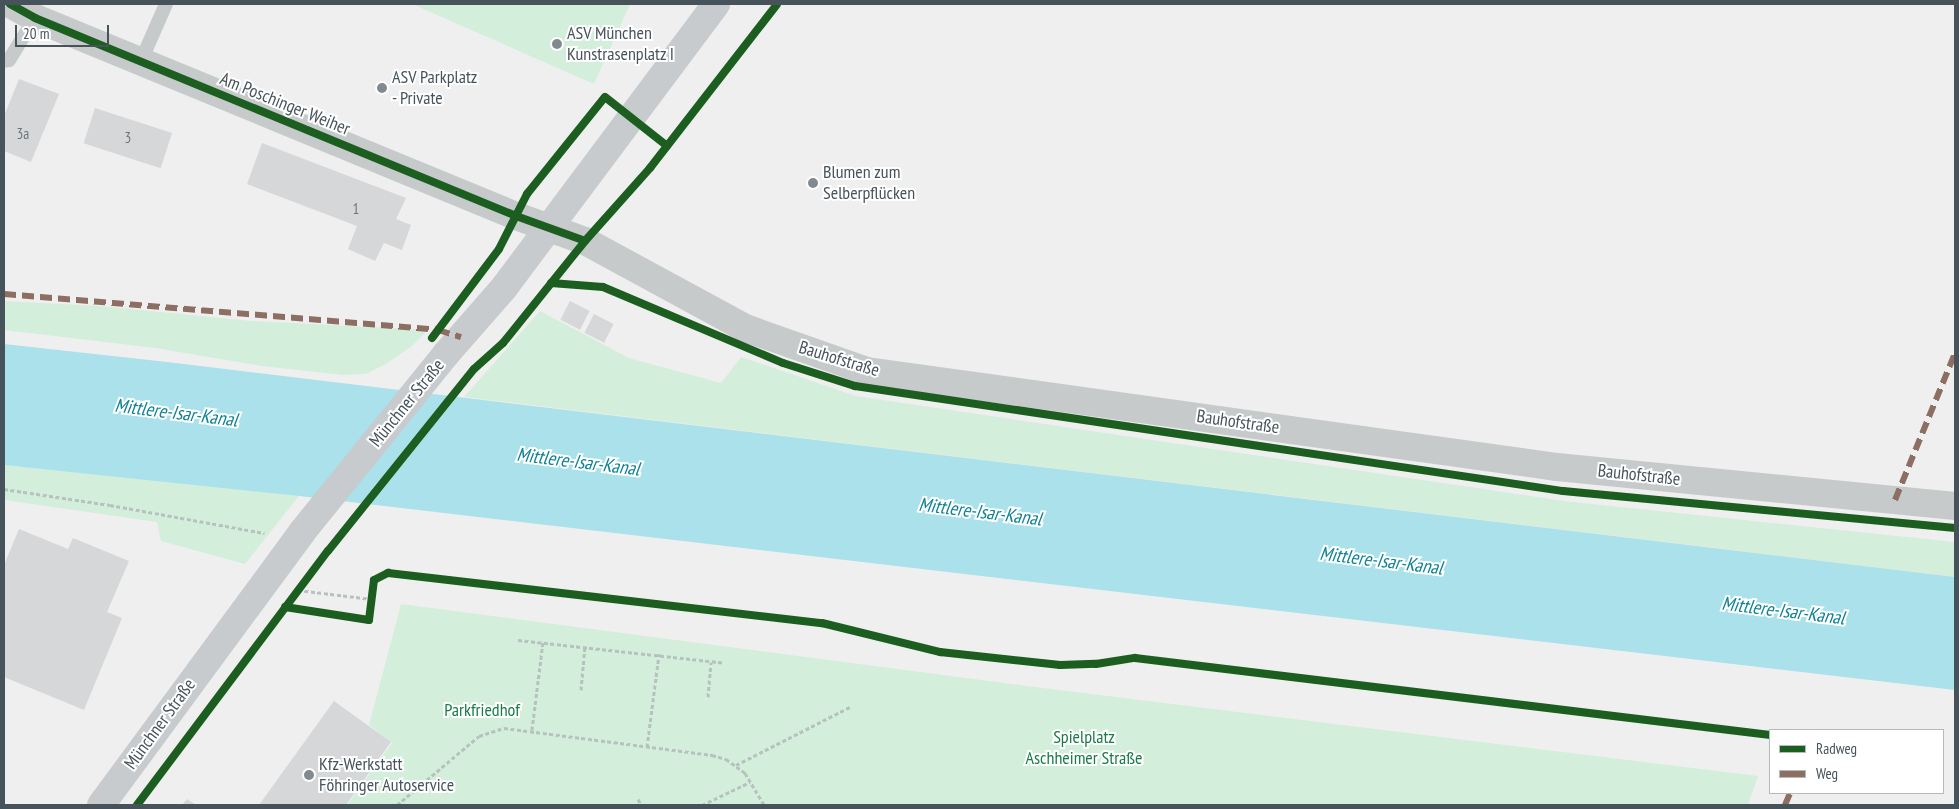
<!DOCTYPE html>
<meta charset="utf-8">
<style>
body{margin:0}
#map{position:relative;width:1959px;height:809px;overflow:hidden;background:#f0efef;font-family:"PT Sans Narrow",sans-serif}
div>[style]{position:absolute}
.green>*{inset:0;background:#d4eedc}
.water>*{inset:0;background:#aae1eb}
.building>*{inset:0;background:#d6d7d8;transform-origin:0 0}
.path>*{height:3px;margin-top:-1.5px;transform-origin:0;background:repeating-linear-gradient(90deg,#b6c2be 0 4px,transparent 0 6.5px)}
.service>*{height:14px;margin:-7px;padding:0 7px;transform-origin:7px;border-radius:7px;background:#c7cacb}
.minor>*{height:28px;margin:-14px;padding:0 14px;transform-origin:14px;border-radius:14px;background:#c7cacb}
.secondary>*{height:28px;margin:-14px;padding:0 14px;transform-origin:14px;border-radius:14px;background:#c8cbce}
.quiet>*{height:6px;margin-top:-3px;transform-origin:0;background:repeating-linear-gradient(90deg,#8d6e63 0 12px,transparent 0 18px)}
.cycleway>*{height:8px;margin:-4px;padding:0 4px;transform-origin:4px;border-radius:4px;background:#1b5e20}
.dots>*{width:14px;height:14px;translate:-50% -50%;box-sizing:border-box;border:2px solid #fff;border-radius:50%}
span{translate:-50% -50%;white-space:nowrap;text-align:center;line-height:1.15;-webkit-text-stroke:4px #fff;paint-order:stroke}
.number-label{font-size:15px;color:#6c757c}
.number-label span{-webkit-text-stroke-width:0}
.poi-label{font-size:18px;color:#47535b}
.left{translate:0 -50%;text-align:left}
.street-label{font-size:18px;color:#47535b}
.park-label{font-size:18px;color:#197b45}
.water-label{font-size:19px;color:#108296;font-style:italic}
.frame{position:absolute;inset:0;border:5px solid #47535b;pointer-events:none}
.legend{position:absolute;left:1769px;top:729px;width:175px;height:65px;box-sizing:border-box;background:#fff;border:1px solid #b5babd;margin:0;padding:6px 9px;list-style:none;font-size:15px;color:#47535b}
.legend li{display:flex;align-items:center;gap:10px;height:25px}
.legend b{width:25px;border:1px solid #b5babd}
.scale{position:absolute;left:15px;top:25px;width:94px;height:22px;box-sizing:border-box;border:2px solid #47535b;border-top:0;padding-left:6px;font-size:15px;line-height:18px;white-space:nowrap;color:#47535b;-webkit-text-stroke:4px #fff;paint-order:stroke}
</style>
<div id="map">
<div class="green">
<i style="clip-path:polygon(412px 4px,630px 4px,594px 84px)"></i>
<i style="clip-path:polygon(4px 301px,100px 306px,252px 321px,428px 330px,412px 346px,386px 364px,366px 374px,342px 375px,262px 366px,155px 348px,4px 330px)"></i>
<i style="clip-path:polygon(540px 311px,629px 358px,721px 383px,741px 357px,856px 396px,1564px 501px,1955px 542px,1955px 577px,464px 397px)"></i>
<i style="clip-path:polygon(4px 465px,160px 480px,299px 496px,245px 564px,161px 541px,157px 522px,4px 500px)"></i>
<i style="clip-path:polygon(401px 604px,1035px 687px,1758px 776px,1748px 805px,347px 805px,392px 743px,369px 725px)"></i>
</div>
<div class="water">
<i style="clip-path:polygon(4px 344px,167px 362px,1955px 577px,1955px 690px,299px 496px,4px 465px)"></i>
</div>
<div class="building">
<i style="clip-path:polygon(19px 79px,59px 94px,31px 162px,4px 151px,4px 116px)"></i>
<i style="left:95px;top:108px;width:81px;height:37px;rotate:18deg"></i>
<i style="clip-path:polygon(262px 143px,406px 198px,396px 219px,411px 225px,402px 250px,384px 243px,375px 261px,348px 249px,357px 226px,247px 184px)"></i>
<i style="left:570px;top:301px;width:22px;height:21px;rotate:27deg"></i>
<i style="left:594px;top:314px;width:22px;height:21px;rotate:27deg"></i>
<i style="clip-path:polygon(19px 529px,68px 549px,73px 538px,129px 561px,107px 612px,122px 618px,84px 710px,4px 677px,4px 565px)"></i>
<i style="clip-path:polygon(334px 701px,391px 742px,346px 805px,259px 805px)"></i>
<i style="clip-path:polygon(187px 799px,196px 805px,182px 805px)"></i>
</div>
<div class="path">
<i style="left:4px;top:489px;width:107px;rotate:8.6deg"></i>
<i style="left:110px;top:505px;width:157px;rotate:10.3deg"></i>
<i style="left:298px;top:590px;width:74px;rotate:7deg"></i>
<i style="left:518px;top:640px;width:208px;rotate:6.3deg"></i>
<i style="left:581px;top:690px;width:44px;rotate:-84.8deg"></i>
<i style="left:708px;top:697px;width:35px;rotate:-85deg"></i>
<i style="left:532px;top:730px;width:89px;rotate:-82.9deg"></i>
<i style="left:647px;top:747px;width:94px;rotate:-82.6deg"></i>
<i style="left:736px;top:765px;width:128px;rotate:-27deg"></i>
<i style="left:638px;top:799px;width:7px;rotate:63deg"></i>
<i style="left:397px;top:805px;width:107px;rotate:-40.1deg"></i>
<i style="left:479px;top:736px;width:26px;rotate:-18deg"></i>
<i style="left:504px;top:728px;width:210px;rotate:7.4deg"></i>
<i style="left:712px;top:755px;width:15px;rotate:16deg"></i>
<i style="left:726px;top:759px;width:24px;rotate:36deg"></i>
<i style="left:745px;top:773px;width:37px;rotate:59deg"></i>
<i style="left:702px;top:805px;width:53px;rotate:-25.6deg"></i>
</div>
<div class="service">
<i style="left:4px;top:61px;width:5px;rotate:-11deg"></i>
<i style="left:9px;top:60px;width:49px;rotate:-58.2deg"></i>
<i style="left:141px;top:61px;width:62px;rotate:-66.3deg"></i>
</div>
<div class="minor">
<i style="left:10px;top:4px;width:29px;rotate:29deg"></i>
<i style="left:35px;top:18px;width:520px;rotate:22.37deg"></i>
<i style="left:516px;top:216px;width:73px;rotate:19.9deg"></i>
<i style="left:585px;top:241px;width:182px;rotate:28.5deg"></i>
<i style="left:745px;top:328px;width:129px;rotate:19.4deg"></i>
<i style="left:867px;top:371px;width:697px;rotate:7.92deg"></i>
<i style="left:1557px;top:467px;width:400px;rotate:5.6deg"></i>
</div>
<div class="secondary">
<i style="left:101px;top:805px;width:339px;rotate:-53.6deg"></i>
<i style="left:302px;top:532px;width:229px;rotate:-51deg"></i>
<i style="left:446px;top:354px;width:86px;rotate:-48.8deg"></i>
<i style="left:503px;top:289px;width:356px;rotate:-53.2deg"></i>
</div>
<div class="quiet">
<i style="left:4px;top:294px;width:435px;rotate:4.7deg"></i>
<i style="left:438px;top:330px;width:24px;rotate:17deg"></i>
<i style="left:1895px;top:500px;width:159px;rotate:-67.8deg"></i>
<i style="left:1785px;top:805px;width:13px;rotate:-67deg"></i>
</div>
<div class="cycleway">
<i style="left:10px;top:4px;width:29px;rotate:29deg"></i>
<i style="left:35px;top:18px;width:520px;rotate:22.37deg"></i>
<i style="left:516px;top:216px;width:73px;rotate:19.9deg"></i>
<i style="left:551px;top:283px;width:52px;rotate:4.4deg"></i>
<i style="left:603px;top:287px;width:195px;rotate:22.9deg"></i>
<i style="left:783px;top:363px;width:76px;rotate:17.7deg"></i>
<i style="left:855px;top:386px;width:716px;rotate:8.44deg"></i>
<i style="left:1563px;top:491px;width:394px;rotate:5.4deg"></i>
<i style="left:432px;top:338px;width:111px;rotate:-53deg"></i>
<i style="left:499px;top:249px;width:62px;rotate:-63deg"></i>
<i style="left:527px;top:194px;width:124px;rotate:-51.2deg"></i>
<i style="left:605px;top:97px;width:79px;rotate:38.3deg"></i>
<i style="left:285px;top:607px;width:85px;rotate:8.8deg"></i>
<i style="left:369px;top:620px;width:40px;rotate:-82.9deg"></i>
<i style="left:374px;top:580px;width:16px;rotate:-27deg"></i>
<i style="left:388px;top:573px;width:437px;rotate:6.6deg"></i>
<i style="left:822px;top:623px;width:122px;rotate:13.8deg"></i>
<i style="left:940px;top:652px;width:121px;rotate:6.2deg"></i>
<i style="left:1060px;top:665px;width:36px;rotate:-2deg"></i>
<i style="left:1096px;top:664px;width:39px;rotate:-9deg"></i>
<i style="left:1135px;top:658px;width:640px;rotate:6.91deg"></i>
<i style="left:137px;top:805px;width:318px;rotate:-53.1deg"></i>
<i style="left:328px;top:551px;width:233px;rotate:-51.3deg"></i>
<i style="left:474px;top:369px;width:39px;rotate:-42deg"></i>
<i style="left:503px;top:343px;width:131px;rotate:-51.2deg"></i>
<i style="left:585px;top:241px;width:98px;rotate:-48.3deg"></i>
<i style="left:650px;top:168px;width:207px;rotate:-52.2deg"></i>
</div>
<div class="dots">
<i style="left:557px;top:44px;background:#828a8f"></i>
<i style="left:382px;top:88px;background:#828a8f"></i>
<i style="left:813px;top:183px;background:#828a8f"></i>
<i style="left:309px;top:775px;background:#828a8f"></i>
</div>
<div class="number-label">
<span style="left:23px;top:134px">3a</span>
<span style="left:128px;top:138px">3</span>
<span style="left:356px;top:209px">1</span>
</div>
<div class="poi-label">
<span class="left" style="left:567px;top:44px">ASV München<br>Kunstrasenplatz I</span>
<span class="left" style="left:392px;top:88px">ASV Parkplatz<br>- Private</span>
<span class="left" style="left:823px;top:183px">Blumen zum<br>Selberpflücken</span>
<span class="left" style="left:319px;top:775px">Kfz-Werkstatt<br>Föhringer Autoservice</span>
</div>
<div class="street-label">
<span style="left:285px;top:104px;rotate:22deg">Am Poschinger Weiher</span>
<span style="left:839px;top:359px;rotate:17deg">Bauhofstraße</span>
<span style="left:407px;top:403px;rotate:-51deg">Münchner Straße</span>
<span style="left:1238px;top:422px;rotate:8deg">Bauhofstraße</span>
<span style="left:1639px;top:475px;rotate:6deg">Bauhofstraße</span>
<span style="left:160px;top:724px;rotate:-54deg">Münchner Straße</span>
</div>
<div class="park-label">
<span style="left:482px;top:710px">Parkfriedhof</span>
<span style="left:1084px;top:748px">Spielplatz<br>Aschheimer Straße</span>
</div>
<div class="water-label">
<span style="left:176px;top:413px;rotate:7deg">Mittlere-Isar-Kanal</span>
<span style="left:578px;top:462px;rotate:7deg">Mittlere-Isar-Kanal</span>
<span style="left:980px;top:512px;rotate:7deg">Mittlere-Isar-Kanal</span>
<span style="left:1381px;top:561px;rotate:7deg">Mittlere-Isar-Kanal</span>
<span style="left:1783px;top:611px;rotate:7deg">Mittlere-Isar-Kanal</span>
</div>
<div class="frame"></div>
<ul class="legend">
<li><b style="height:6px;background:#1b5e20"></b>Radweg</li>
<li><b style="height:6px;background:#8d6e63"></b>Weg</li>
</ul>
<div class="scale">20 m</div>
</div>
